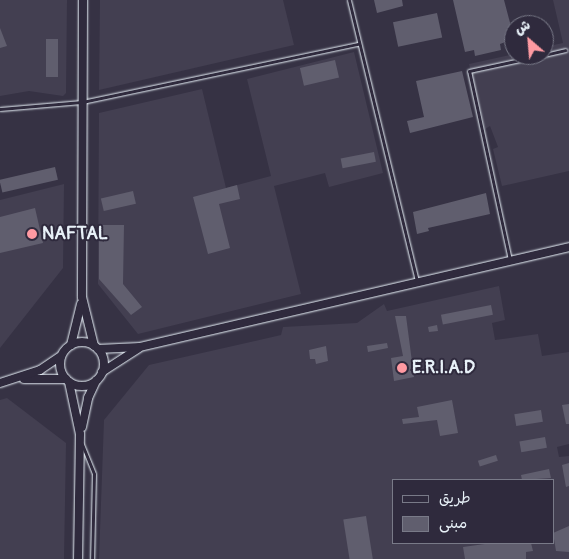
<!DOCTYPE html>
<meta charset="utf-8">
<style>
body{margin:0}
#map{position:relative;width:569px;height:559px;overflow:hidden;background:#363244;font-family:Pangolin,"Playpen Sans Arabic",sans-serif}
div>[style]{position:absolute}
.built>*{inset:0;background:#433f51}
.building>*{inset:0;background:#605e6e;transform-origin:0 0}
.roads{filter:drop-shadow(0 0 1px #e8f1f8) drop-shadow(0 0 1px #e8f1f8)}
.service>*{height:3px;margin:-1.5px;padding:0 1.5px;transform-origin:1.5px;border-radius:1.5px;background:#2f2a3d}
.tertiary>*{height:8px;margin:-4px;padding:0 4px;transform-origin:4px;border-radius:4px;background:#2f2a3d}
.tertiary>.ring{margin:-4px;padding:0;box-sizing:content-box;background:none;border:8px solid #2f2a3d;border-radius:50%}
.dots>*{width:14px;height:14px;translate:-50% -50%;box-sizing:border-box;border:2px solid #2f2a3d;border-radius:50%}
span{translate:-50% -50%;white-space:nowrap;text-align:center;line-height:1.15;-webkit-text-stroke:4px #2f2a3d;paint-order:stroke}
.poi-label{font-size:18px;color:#e8f1f8;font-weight:700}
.left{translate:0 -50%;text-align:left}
.legend{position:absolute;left:392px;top:479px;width:162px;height:65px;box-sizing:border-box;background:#2f2a3d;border:1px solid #797a88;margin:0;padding:6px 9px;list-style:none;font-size:15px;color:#e8f1f8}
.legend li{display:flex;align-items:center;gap:10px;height:25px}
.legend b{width:25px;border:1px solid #797a88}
.north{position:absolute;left:504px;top:15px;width:50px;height:50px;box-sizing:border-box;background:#2f2a3d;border:1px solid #797a88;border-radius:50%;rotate:333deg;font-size:14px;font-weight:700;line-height:20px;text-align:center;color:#e8f1f8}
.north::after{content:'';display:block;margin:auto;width:18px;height:22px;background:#ff9aa2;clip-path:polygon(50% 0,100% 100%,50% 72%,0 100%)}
</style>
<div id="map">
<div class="built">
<i style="clip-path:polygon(0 0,67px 0,66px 93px,63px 96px,29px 91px,0 96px)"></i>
<i style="clip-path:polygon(100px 0,283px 0,294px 45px,99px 90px)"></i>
<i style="clip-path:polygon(553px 0,569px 0,569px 171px,502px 186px,493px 149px,498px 147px,490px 126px,485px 129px,469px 64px,514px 54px,544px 55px,544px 47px,563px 43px)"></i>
<i style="clip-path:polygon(354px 52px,383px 173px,329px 187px,325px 173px,274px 186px,301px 294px,138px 334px,98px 284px,99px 113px,202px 89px,226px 188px,271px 176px,247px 79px)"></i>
<i style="clip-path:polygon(64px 184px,63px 268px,0 348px,0 200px)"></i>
<i style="clip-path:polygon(evenodd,499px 286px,505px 320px,492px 323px,495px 340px,538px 334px,542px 356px,569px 352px,569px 444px,557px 447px,559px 457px,569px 456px,569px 559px,99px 559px,104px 420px,149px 365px,281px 335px,283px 327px,357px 323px,384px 304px,387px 311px,499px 286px,393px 480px,553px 480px,553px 543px,393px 543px,393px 480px)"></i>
<i style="clip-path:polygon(7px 398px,66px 443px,64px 559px,0 559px,0 400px)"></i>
</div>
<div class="building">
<i style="clip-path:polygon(374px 0,402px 0,403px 6px,377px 13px)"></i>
<i style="clip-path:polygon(453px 0,504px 0,513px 34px,507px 36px,508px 41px,500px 44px,501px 50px,475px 56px,474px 50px,465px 52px)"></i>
<i style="left:437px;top:13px;width:25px;height:45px;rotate:78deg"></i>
<i style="clip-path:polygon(0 28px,7px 46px,0 48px)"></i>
<i style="left:46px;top:39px;width:12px;height:38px"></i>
<i style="left:335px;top:60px;width:18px;height:36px;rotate:77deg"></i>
<i style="clip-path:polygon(462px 71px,473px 117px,410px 133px,407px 121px,424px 117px,416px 81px)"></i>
<i style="left:374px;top:152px;width:10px;height:34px;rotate:79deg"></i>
<i style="left:55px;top:167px;width:13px;height:57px;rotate:77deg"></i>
<i style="clip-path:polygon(237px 185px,240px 199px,219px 204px,230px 248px,208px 254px,193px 197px)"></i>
<i style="left:133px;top:191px;width:13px;height:33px;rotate:77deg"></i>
<i style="clip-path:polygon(486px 193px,490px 214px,428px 228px,429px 231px,417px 234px,413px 212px)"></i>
<i style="clip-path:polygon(35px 208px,43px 243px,0 253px,0 217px)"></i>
<i style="clip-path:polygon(99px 225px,124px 225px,123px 284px,142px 307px,131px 315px,99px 279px)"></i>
<i style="left:491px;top:305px;width:10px;height:51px;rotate:79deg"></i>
<i style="clip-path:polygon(395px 316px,406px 316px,414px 377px,394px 381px,391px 358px,403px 356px)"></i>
<i style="clip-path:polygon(437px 325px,438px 331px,429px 332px,428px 327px)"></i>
<i style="clip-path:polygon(387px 343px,388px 348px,368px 352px,367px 346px)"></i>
<i style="clip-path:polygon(326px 346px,328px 361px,316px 364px,315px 359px,310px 359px,309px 350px)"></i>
<i style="clip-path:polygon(452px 400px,458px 433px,440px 436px,437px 420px,403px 424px,402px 419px,419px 417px,417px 407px)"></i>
<i style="clip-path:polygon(569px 404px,569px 424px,566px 424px,562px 405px)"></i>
<i style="left:541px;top:410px;width:12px;height:27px;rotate:81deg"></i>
<i style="left:545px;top:437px;width:11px;height:26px;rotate:80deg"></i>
<i style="left:496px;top:455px;width:6px;height:19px;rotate:72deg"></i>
<i style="clip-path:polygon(569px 463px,569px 486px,566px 487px,562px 465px)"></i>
<i style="clip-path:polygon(549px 469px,551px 478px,522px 480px,521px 475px)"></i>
<i style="left:366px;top:516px;width:44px;height:23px;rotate:81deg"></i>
<i style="clip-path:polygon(569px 526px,569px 552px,556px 551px,553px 533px)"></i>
<i style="clip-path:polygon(492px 543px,531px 543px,533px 551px,526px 552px,526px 559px,465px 559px,463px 547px)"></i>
</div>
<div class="roads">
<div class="service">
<i style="left:349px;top:0;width:289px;rotate:76.4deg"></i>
<i style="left:544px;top:55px;width:22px;rotate:-13deg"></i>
<i style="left:0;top:109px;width:82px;rotate:-4.9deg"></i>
<i style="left:82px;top:102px;width:282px;rotate:-11.9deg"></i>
<i style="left:510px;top:260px;width:193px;rotate:-102.2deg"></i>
<i style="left:469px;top:71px;width:76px;rotate:-12.2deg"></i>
<i style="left:82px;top:444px;width:32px;rotate:68deg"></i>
<i style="left:94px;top:474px;width:85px;rotate:91.3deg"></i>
</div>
<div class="tertiary">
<i style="left:83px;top:0;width:297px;rotate:90.2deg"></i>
<i style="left:82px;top:297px;width:50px;rotate:76.2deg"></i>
<i class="ring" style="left:60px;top:342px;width:36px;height:36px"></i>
<i style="left:71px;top:345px;width:42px;rotate:-76.3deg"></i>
<i style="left:98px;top:349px;width:42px;rotate:-2.7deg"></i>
<i style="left:140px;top:347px;width:441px;rotate:-13.1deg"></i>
<i style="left:102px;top:372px;width:44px;rotate:-33deg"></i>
<i style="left:24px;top:379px;width:42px"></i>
<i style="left:69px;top:382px;width:53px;rotate:78.1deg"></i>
<i style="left:80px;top:434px;width:125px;rotate:90.9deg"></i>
<i style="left:0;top:383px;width:42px;rotate:-18deg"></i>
<i style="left:40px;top:370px;width:25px;rotate:-34deg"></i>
<i style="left:82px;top:427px;width:30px;rotate:-78deg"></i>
<i style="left:88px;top:398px;width:19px;rotate:-65deg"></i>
</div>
</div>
<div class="dots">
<i style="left:32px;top:234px;background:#ff9aa2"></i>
<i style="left:402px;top:368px;background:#ff9aa2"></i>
</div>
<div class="poi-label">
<span class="left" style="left:42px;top:234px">NAFTAL</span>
<span class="left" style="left:412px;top:368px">E.R.I.A.D</span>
</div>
<ul class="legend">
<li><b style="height:6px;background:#2f2a3d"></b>طريق</li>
<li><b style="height:14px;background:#605e6e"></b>مبنى</li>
</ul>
<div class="north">ش</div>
</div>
